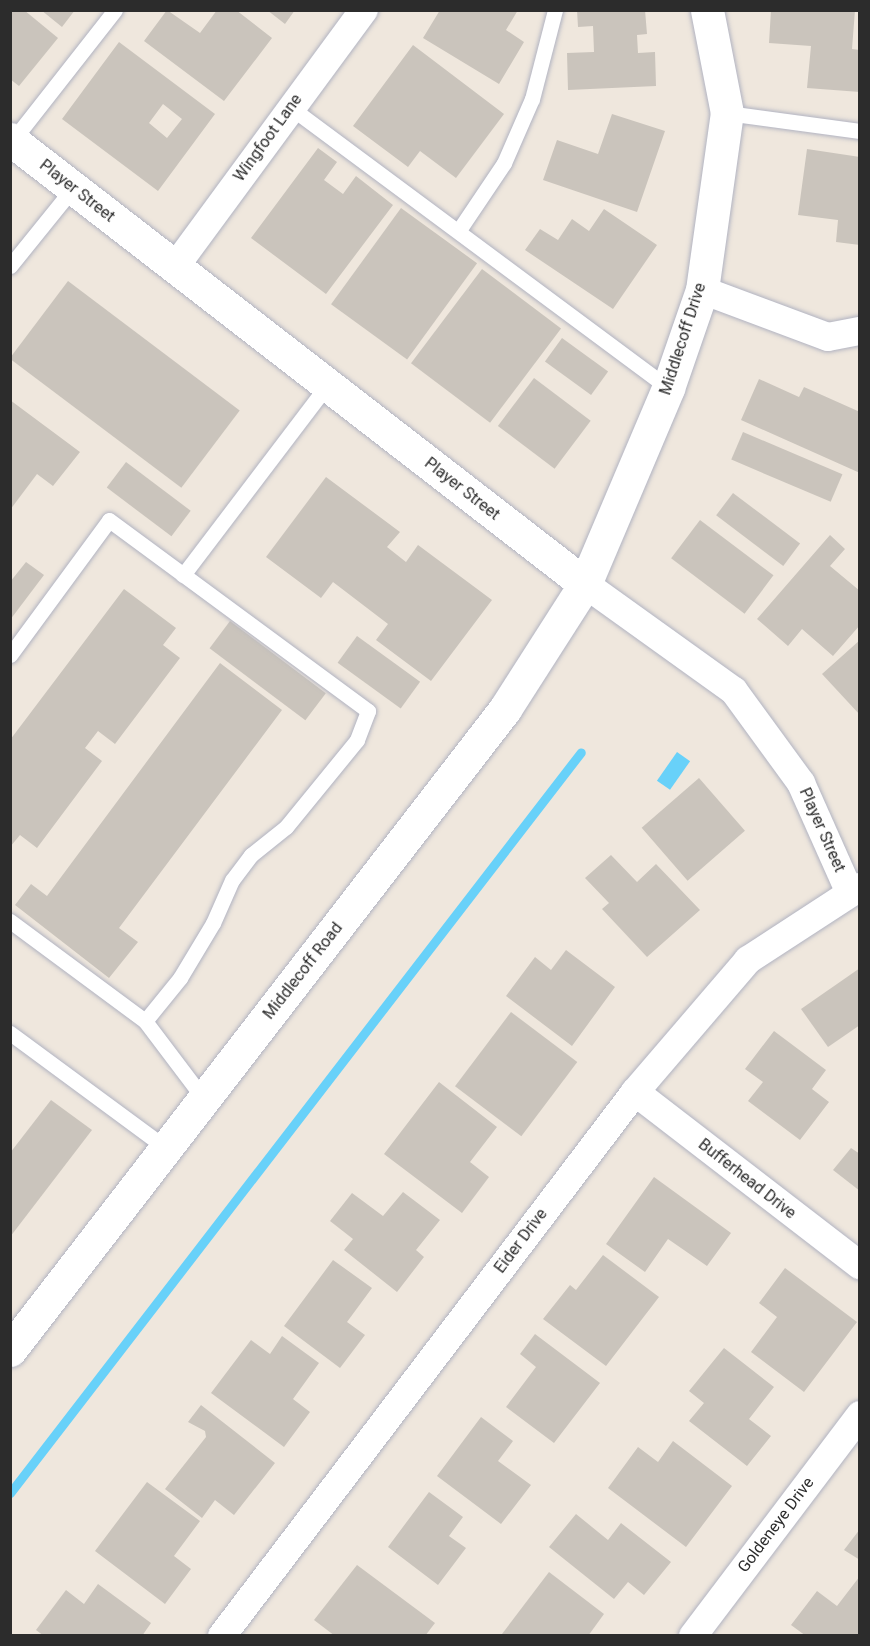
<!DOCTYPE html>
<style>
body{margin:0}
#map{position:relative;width:870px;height:1646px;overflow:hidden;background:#efe7dd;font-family:Roboto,sans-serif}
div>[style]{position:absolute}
.water>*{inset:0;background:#68d1f9;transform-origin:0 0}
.stream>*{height:9px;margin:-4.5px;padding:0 4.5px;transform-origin:4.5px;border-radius:4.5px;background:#68d1f9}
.building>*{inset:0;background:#cac4bc;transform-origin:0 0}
.roads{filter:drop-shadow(0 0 2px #b1b3c1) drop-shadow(0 0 2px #b1b3c1)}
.service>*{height:15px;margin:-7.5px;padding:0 7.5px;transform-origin:7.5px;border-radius:7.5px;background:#fff}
.minor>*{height:28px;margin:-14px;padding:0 14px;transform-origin:14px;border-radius:14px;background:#fff}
.tertiary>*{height:33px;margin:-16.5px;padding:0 16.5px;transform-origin:16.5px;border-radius:16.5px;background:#fff}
span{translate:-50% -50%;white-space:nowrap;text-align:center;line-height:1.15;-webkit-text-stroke:5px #fff;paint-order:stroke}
.street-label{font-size:16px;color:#2c2c2c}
.frame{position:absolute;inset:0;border:12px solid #2c2c2c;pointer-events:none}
</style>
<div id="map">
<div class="water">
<i style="left:677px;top:752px;width:16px;height:35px;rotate:35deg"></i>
</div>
<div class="stream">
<i style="left:10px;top:1493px;width:935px;rotate:-52.38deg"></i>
</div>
<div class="building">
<i style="clip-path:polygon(10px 10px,24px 10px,58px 38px,19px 86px,10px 79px)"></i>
<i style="clip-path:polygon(41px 10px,75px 10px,62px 27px)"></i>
<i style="clip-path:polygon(167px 10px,200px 33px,217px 10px,236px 10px,272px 38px,224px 101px,144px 41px)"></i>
<i style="clip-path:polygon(267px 10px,295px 10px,285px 24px)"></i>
<i style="clip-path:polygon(440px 10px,518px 10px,506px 30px,524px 42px,499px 84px,423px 38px)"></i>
<i style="clip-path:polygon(577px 10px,645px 10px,647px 34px,637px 35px,638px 53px,655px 52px,656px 86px,568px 90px,567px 53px,594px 52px,593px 26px,578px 27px)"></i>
<i style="clip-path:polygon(771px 10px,855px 10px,852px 49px,860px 50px,860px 92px,807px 88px,811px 46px,769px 43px)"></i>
<i style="clip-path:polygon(evenodd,119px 42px,215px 114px,158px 191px,62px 119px,119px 42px,163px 104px,182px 119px,167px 138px,149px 123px,163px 104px)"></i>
<i style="clip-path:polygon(413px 45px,504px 114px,456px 178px,420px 151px,408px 167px,353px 126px)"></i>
<i style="clip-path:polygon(612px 114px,665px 131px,637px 212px,543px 180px,557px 140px,598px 154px)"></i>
<i style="clip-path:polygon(318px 148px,337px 162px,324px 180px,343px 194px,356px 176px,393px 205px,326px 294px,251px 238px)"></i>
<i style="clip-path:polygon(807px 149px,860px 157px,860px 245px,836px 242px,838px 220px,798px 215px)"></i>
<i style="left:401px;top:208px;width:94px;height:119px;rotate:36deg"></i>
<i style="clip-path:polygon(604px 209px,657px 245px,613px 309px,525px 250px,540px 229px,558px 240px,572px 219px,589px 231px)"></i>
<i style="left:482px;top:269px;width:99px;height:118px;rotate:37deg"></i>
<i style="left:68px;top:281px;width:215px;height:97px;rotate:37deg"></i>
<i style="left:562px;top:338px;width:57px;height:29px;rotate:36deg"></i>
<i style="left:534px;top:378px;width:71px;height:60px;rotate:37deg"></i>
<i style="clip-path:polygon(759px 379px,799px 397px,804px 387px,860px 412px,860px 473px,741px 420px)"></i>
<i style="clip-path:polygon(10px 400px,80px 452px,53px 486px,37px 474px,10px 510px)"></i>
<i style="left:743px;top:432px;width:108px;height:30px;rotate:23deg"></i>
<i style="left:126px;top:462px;width:81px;height:32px;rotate:37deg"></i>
<i style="clip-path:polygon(326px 477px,400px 532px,387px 547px,406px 562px,418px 545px,492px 600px,431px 681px,376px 640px,388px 624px,333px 582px,321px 598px,266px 557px)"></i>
<i style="left:733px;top:493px;width:84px;height:28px;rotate:37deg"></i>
<i style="left:700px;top:520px;width:92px;height:48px;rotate:37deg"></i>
<i style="clip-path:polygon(830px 535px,845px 549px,830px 566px,860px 591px,860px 625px,833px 656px,802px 629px,788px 646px,757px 619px)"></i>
<i style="clip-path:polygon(26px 562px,44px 575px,10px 620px,10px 582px)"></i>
<i style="clip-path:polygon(124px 589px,176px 628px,163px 645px,180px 658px,115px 744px,98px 731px,85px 748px,102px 761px,37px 848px,20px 835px,10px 847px,10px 740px)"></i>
<i style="left:230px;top:621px;width:120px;height:34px;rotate:37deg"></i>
<i style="left:357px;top:636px;width:78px;height:33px;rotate:36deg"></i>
<i style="clip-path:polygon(860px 640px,860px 715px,822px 674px)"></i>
<i style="clip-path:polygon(220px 663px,282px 710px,119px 928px,138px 942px,109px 978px,15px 905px,31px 884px,47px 896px)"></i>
<i style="left:699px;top:778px;width:70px;height:76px;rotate:49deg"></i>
<i style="clip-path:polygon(611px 855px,637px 882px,656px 864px,700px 910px,647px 957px,602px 909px,609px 903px,585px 878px)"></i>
<i style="clip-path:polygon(566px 950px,615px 987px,572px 1046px,506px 996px,535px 957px,551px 970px)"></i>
<i style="clip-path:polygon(860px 968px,860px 1025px,828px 1047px,801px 1009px)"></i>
<i style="left:511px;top:1012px;width:83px;height:93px;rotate:37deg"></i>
<i style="clip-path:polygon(774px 1031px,826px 1070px,812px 1089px,829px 1102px,800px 1140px,748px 1101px,763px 1082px,745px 1069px)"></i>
<i style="clip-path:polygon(439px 1082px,497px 1127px,470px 1162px,489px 1177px,462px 1213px,384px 1154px)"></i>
<i style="clip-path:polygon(51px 1100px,92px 1130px,10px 1237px,10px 1153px)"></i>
<i style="clip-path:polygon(851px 1148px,860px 1154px,860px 1191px,833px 1170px)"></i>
<i style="clip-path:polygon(654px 1177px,731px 1233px,707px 1266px,668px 1239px,645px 1272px,606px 1244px)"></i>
<i style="clip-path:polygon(403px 1192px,440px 1220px,416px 1250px,424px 1257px,397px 1292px,344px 1250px,353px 1239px,330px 1221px,352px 1193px,383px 1216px)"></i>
<i style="clip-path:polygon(603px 1255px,659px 1297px,606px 1366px,543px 1319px,570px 1285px,576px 1290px)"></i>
<i style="clip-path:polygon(333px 1260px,372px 1288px,347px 1322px,365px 1335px,340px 1368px,284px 1326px)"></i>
<i style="clip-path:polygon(785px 1268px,857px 1322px,804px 1392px,751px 1352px,777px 1317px,759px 1303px)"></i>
<i style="clip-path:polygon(535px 1334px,600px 1383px,554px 1443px,506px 1407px,536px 1367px,520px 1354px)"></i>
<i style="clip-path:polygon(282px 1336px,319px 1363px,293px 1399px,310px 1412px,284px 1447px,211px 1393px,251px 1340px,270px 1354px)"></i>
<i style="clip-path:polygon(724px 1348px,774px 1387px,749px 1419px,771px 1436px,747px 1466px,689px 1421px,704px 1403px,689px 1391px)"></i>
<i style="clip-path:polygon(201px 1405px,275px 1463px,234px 1515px,215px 1500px,202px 1518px,165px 1489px,206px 1437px,205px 1431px,188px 1422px)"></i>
<i style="clip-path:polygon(481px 1417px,513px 1441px,498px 1461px,531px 1485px,501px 1524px,437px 1476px)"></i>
<i style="clip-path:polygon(673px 1441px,732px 1486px,686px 1547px,608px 1488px,638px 1447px,658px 1462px)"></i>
<i style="clip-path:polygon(147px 1482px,200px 1521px,174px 1556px,191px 1569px,165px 1604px,95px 1551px)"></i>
<i style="clip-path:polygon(429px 1492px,463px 1517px,449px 1536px,466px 1548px,438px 1585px,388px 1547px)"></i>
<i style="clip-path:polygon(576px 1514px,608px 1540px,621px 1523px,671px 1562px,644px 1595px,628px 1582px,614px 1599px,549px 1547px)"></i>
<i style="clip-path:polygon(860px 1529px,860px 1560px,844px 1550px)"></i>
<i style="clip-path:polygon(357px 1565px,435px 1623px,425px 1636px,335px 1636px,314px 1620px)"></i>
<i style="clip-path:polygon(549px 1572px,604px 1614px,588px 1636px,505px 1636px,502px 1634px)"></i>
<i style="clip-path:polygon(860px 1576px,860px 1636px,806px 1636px,791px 1625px,817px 1591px,837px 1606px)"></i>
<i style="clip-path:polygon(98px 1584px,151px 1623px,142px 1636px,44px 1636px,36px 1630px,66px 1590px,84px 1604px)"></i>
</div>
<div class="roads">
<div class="service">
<i style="left:290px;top:107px;width:471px;rotate:36.6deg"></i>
<i style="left:727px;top:113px;width:134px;rotate:7.7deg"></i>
<i style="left:13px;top:140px;width:165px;rotate:-51.9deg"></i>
<i style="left:459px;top:230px;width:81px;rotate:-56.1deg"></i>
<i style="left:504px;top:163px;width:70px;rotate:-66.4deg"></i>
<i style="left:532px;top:99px;width:92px;rotate:-75.5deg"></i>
<i style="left:10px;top:266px;width:100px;rotate:-51.1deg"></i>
<i style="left:183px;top:575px;width:238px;rotate:-52.8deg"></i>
<i style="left:10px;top:655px;width:167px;rotate:-53.7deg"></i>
<i style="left:109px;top:520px;width:322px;rotate:36.4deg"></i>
<i style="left:368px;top:711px;width:31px;rotate:111deg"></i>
<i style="left:357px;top:740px;width:112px;rotate:129.2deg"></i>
<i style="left:286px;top:827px;width:45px;rotate:141.3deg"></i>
<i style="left:251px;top:855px;width:31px;rotate:127deg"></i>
<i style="left:232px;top:880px;width:47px;rotate:113.8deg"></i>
<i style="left:213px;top:923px;width:64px;rotate:121deg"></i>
<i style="left:180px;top:978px;width:55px;rotate:129.1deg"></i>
<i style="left:10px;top:921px;width:168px;rotate:36.5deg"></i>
<i style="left:145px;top:1021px;width:98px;rotate:52.9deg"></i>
<i style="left:10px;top:1033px;width:194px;rotate:36.4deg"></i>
</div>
<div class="minor">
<i style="left:175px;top:267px;width:319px;rotate:-53.7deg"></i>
<i style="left:702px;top:290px;width:134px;rotate:20.5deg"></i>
<i style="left:828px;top:337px;width:33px;rotate:-11deg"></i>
<i style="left:585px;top:584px;width:183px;rotate:35.7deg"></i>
<i style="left:734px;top:691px;width:114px;rotate:53.9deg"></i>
<i style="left:801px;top:783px;width:118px;rotate:66deg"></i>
<i style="left:635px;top:1092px;width:284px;rotate:37.6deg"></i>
<i style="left:222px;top:1636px;width:683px;rotate:-52.79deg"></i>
<i style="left:635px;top:1092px;width:174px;rotate:-49.4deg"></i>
<i style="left:748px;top:960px;width:134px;rotate:-33.1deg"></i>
<i style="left:693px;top:1636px;width:277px;rotate:-52.9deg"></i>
</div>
<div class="tertiary">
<i style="left:10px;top:139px;width:727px;rotate:37.74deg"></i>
<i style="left:10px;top:1350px;width:810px;rotate:-52.32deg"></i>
<i style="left:505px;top:709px;width:148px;rotate:-57.4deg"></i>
<i style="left:585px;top:584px;width:213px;rotate:-67deg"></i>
<i style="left:668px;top:388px;width:104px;rotate:-70.9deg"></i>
<i style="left:702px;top:290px;width:179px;rotate:-82deg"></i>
<i style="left:727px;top:113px;width:105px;rotate:-101deg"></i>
</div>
</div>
<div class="street-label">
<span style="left:268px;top:138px;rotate:-54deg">Wingfoot Lane</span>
<span style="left:77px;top:191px;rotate:38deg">Player Street</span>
<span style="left:683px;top:339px;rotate:-72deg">Middlecoff Drive</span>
<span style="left:462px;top:489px;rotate:38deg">Player Street</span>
<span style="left:822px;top:830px;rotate:66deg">Player Street</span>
<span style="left:303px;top:971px;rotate:-52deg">Middlecoff Road</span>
<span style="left:747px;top:1179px;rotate:38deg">Bufferhead Drive</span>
<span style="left:521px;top:1241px;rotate:-53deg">Eider Drive</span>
<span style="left:776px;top:1525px;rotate:-53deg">Goldeneye Drive</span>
</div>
<div class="frame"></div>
</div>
